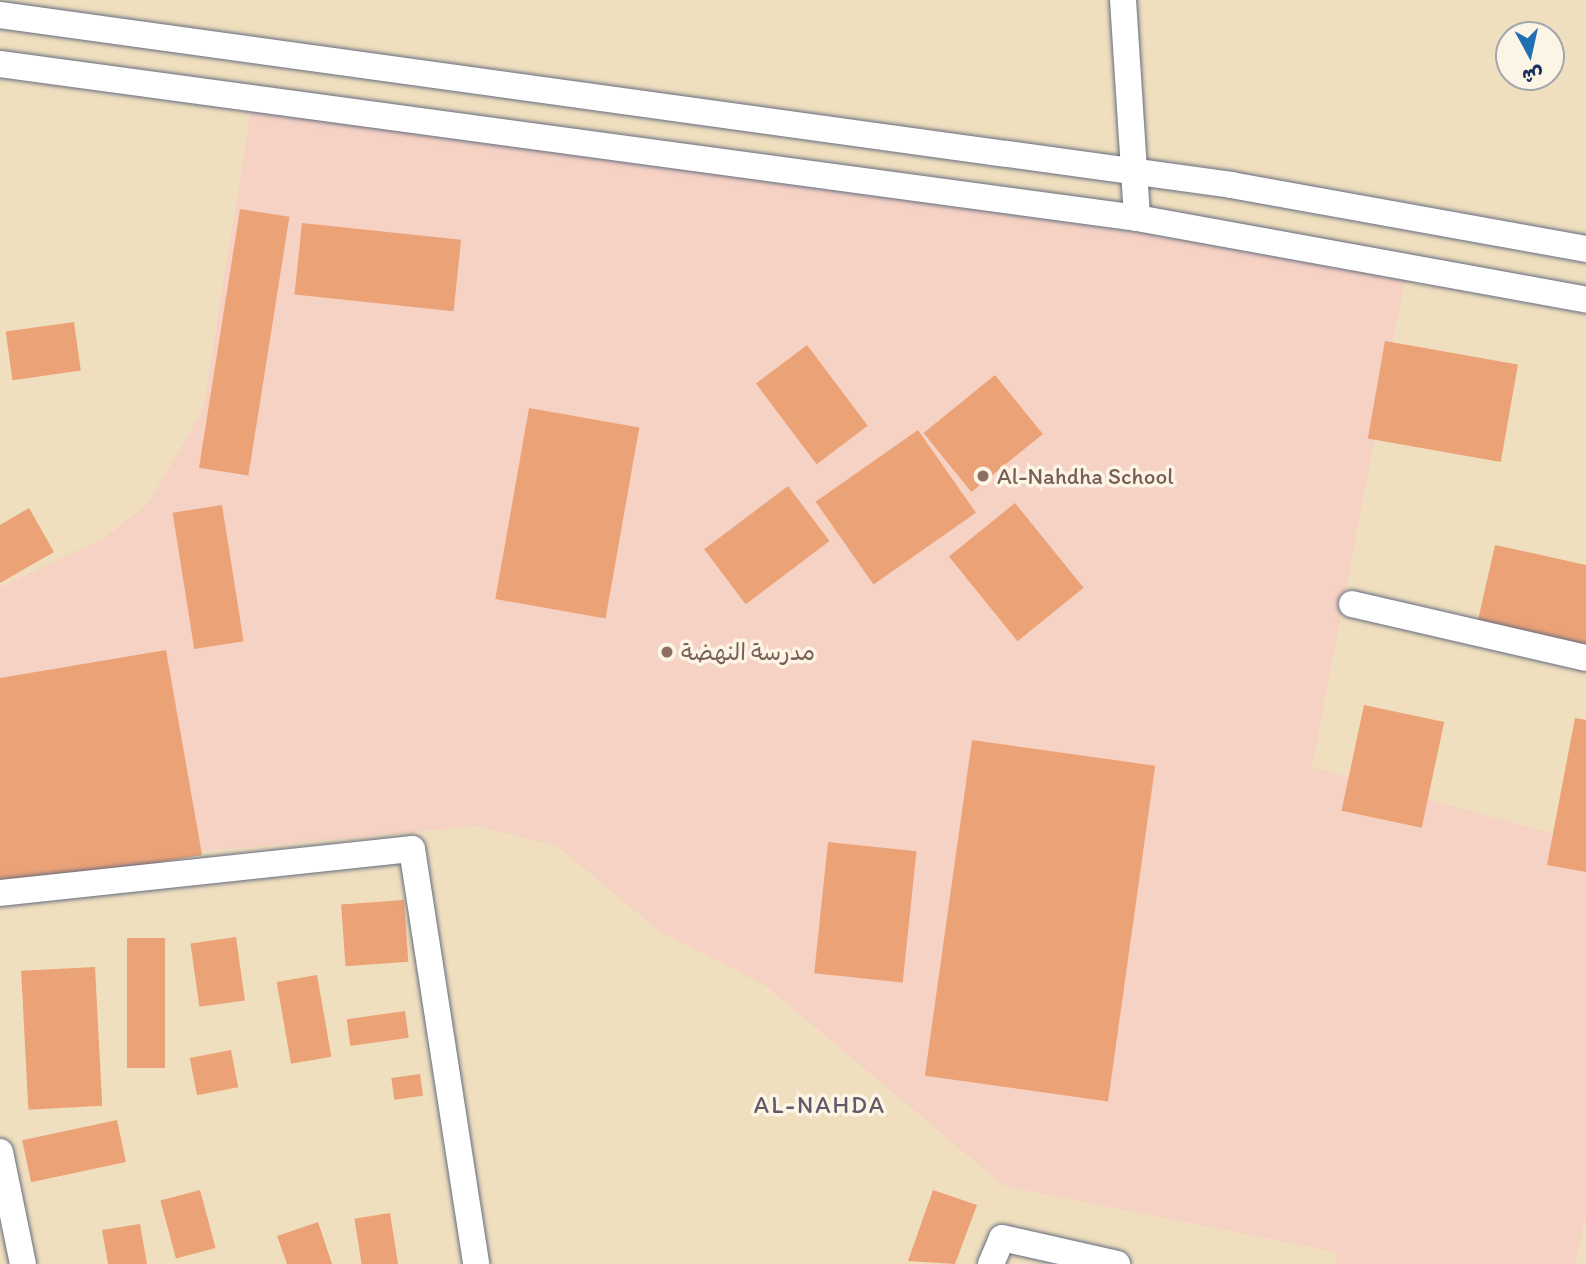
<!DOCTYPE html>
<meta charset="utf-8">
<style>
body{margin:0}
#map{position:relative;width:1586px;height:1264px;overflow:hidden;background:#f0dfbe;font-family:Itim,"Playpen Sans Arabic",sans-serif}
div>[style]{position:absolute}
.built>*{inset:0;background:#f6d2c4}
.building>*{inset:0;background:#eca277;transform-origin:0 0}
.roads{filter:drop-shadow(0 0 2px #666d80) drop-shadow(0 0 2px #666d80)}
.minor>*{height:26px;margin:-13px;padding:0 13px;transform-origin:13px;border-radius:13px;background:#fff}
.dots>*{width:19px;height:19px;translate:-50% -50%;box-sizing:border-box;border:4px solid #fcf5e5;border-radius:50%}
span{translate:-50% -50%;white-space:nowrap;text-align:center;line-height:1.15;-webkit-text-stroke:7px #fcf5e5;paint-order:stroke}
.education-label{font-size:23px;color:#785e54}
.left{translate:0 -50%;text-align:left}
.neighbourhood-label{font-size:24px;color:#645767;letter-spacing:2px}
.north{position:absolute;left:1495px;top:21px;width:70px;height:70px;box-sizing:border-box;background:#fcf5e5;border:2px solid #a2a6af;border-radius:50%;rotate:172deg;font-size:19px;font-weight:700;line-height:28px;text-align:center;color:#1b2f5e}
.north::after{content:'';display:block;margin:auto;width:24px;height:32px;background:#1f6fb2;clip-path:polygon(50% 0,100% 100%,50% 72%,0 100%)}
</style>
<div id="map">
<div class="built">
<i style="clip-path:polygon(253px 97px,1406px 274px,1312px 767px,1586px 843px,1586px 1213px,1575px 1264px,1337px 1264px,1335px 1252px,1004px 1186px,766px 986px,660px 932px,557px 846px,478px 826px,0 870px,0 587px,102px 539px,147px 505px,203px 410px)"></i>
</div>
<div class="building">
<i style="left:240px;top:209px;width:50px;height:262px;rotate:9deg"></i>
<i style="left:302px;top:223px;width:160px;height:72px;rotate:6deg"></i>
<i style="left:74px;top:322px;width:49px;height:69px;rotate:82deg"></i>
<i style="left:1385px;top:341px;width:135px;height:99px;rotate:10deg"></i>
<i style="left:807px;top:345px;width:101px;height:64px;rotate:53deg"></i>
<i style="left:995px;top:375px;width:76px;height:92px;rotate:51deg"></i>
<i style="left:529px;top:408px;width:112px;height:194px;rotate:10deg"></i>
<i style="left:918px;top:430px;width:101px;height:125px;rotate:55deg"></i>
<i style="left:788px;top:486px;width:69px;height:105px;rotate:53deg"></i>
<i style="left:1015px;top:503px;width:109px;height:85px;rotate:51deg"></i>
<i style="left:222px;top:505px;width:138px;height:50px;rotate:81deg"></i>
<i style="clip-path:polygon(29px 508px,54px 552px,0 583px,0 525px)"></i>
<i style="clip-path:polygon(1495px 545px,1586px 565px,1586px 653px,1476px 629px)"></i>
<i style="clip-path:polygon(166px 650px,202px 855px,0 889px,0 678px)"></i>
<i style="left:1364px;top:705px;width:82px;height:108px;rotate:12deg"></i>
<i style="clip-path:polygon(1575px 718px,1586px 720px,1586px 872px,1547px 865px)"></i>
<i style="left:972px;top:740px;width:185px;height:339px;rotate:8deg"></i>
<i style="left:828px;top:842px;width:89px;height:132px;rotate:6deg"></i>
<i style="left:404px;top:900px;width:62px;height:63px;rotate:86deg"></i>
<i style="left:236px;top:937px;width:64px;height:46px;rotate:82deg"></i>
<i style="left:127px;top:938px;width:38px;height:130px"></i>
<i style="left:95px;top:967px;width:139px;height:74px;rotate:87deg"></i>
<i style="left:317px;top:975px;width:83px;height:41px;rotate:80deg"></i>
<i style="left:405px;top:1011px;width:27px;height:59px;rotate:82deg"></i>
<i style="left:231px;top:1050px;width:38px;height:42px;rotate:79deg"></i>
<i style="left:420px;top:1074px;width:22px;height:29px;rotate:82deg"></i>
<i style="left:117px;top:1120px;width:43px;height:97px;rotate:78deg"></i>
<i style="left:200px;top:1190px;width:60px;height:41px;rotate:75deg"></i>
<i style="clip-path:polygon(933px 1190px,977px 1205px,955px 1264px,908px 1261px)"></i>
<i style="left:390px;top:1213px;width:52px;height:36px;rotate:81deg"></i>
<i style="clip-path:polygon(318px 1222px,332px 1264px,287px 1264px,277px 1236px)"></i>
<i style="clip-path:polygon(140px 1224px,147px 1264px,108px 1264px,102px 1230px)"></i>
</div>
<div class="roads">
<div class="minor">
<i style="left:1123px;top:0;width:218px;rotate:86.3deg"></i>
<i style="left:0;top:15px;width:1243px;rotate:7.86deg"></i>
<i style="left:1231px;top:185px;width:361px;rotate:10.2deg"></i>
<i style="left:0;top:64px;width:1147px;rotate:7.71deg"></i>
<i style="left:1137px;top:218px;width:456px;rotate:10.3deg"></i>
<i style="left:1352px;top:604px;width:240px;rotate:13deg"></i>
<i style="left:0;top:893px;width:414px;rotate:-6.1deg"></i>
<i style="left:412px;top:849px;width:420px;rotate:81.2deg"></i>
<i style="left:0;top:1152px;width:114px;rotate:78.4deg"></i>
<i style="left:991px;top:1264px;width:28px;rotate:-67deg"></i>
<i style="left:1002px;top:1238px;width:118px;rotate:12.7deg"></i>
</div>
</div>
<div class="dots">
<i style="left:983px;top:476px;background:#8d6e63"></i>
<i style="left:667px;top:652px;background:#8d6e63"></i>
</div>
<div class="education-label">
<span class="left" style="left:997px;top:476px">Al-Nahdha School</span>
<span class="left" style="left:681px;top:652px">مدرسة النهضة</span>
</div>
<div class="neighbourhood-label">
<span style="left:820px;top:1105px">AL-NAHDA</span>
</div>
<div class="north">ش</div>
</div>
